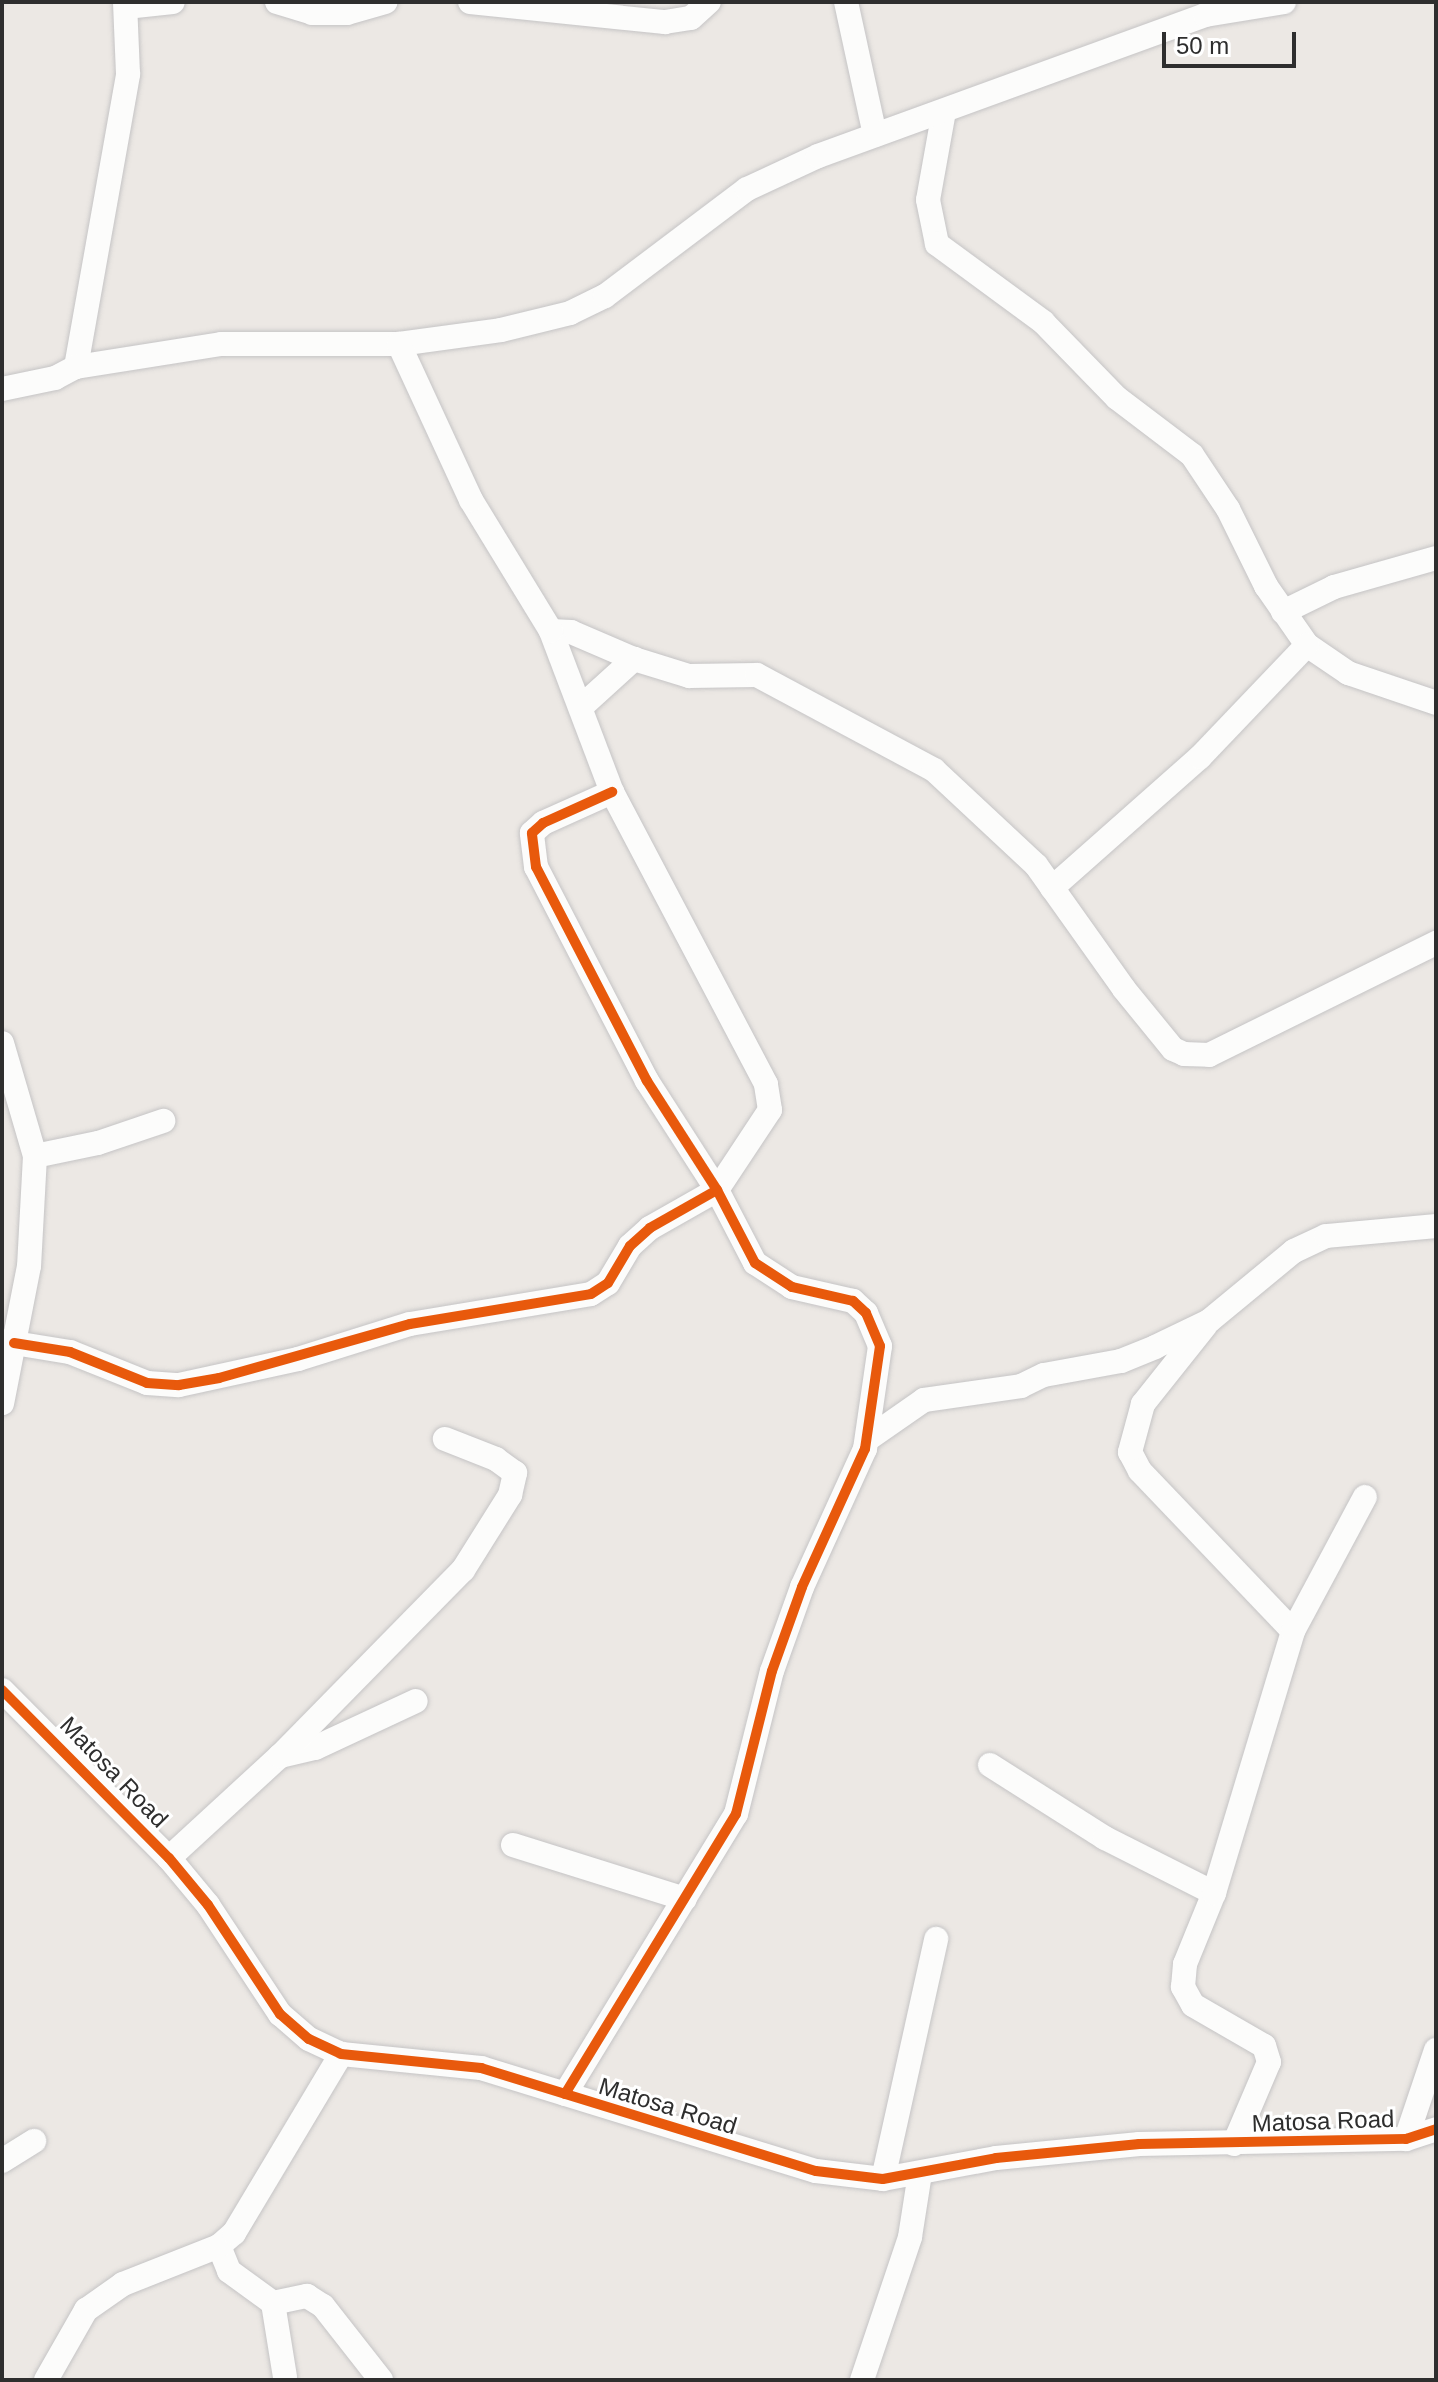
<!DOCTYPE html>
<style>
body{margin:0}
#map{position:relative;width:1438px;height:2382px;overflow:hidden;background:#ece8e4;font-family:Arial,sans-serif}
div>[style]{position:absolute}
.roads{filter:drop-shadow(0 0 2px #c5c4c5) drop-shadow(0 0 2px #c5c4c5)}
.minor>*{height:24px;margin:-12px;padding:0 12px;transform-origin:12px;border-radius:12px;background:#fcfcfb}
.cycleway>*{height:10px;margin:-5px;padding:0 5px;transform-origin:5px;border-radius:5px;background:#e8590c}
span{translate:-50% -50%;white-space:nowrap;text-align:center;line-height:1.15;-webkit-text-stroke:6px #fff;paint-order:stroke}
.street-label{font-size:24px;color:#2e2e2e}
.frame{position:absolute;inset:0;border:4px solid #2e2e2e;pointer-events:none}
.scale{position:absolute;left:1162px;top:32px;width:134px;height:36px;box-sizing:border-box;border:4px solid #2e2e2e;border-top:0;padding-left:10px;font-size:24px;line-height:28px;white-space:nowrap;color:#2e2e2e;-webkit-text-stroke:6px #fff;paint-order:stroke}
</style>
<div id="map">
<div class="roads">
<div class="minor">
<i style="left:277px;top:2px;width:37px;rotate:17deg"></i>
<i style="left:312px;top:13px;width:35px"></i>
<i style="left:347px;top:13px;width:40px;rotate:-16deg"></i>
<i style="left:470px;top:2px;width:196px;rotate:5.9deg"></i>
<i style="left:665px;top:22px;width:26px;rotate:-9deg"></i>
<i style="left:691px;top:18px;width:24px;rotate:-42deg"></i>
<i style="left:846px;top:2px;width:136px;rotate:77.7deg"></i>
<i style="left:126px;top:7px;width:47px;rotate:-6.1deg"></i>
<i style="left:944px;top:111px;width:90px;rotate:100.2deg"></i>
<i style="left:928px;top:200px;width:45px;rotate:78.4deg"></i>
<i style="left:937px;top:244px;width:132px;rotate:36.3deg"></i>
<i style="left:1043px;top:322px;width:106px;rotate:45.8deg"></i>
<i style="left:1117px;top:398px;width:94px;rotate:37.2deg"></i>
<i style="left:1192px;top:455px;width:65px;rotate:56.3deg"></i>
<i style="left:1228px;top:509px;width:86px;rotate:63.7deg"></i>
<i style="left:1266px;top:586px;width:72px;rotate:55.2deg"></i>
<i style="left:1307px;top:645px;width:50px;rotate:34.3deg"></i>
<i style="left:1348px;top:673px;width:93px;rotate:18.8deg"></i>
<i style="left:76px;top:367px;width:298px;rotate:-79.9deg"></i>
<i style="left:128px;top:74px;width:72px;rotate:-92.4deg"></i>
<i style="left:2px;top:389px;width:54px;rotate:-11.7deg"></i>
<i style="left:55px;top:378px;width:24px;rotate:-28deg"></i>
<i style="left:76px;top:367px;width:147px;rotate:-9deg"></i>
<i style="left:221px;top:344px;width:178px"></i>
<i style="left:399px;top:344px;width:103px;rotate:-7.8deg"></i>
<i style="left:501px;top:330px;width:71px;rotate:-13.8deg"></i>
<i style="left:570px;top:313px;width:39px;rotate:-26deg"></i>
<i style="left:605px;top:296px;width:178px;rotate:-37deg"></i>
<i style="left:747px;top:189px;width:78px;rotate:-24.9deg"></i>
<i style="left:818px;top:156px;width:412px;rotate:-20deg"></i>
<i style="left:1205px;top:15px;width:80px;rotate:-9.3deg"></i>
<i style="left:1283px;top:612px;width:57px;rotate:-26.1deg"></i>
<i style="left:1334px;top:587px;width:106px;rotate:-15.9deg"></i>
<i style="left:551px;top:631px;width:20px;rotate:3deg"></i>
<i style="left:571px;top:632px;width:69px;rotate:23.2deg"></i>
<i style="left:581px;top:707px;width:72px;rotate:-42.2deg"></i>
<i style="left:634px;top:659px;width:58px;rotate:17.2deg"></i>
<i style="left:689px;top:676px;width:68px;rotate:-0.8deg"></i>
<i style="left:757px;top:675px;width:201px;rotate:28.2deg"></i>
<i style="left:934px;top:770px;width:139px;rotate:43deg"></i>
<i style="left:1036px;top:865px;width:152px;rotate:54.6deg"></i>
<i style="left:1124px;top:989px;width:77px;rotate:50.8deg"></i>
<i style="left:1173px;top:1049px;width:12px;rotate:24deg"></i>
<i style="left:1184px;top:1054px;width:25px;rotate:2deg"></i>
<i style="left:1209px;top:1055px;width:253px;rotate:-26.3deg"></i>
<i style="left:1052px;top:888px;width:198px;rotate:-41.5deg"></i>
<i style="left:1200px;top:757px;width:155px;rotate:-46.3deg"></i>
<i style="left:2px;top:1043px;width:118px;rotate:73.7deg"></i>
<i style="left:35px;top:1156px;width:110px;rotate:93.1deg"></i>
<i style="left:29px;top:1266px;width:140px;rotate:101.1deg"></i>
<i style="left:35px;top:1156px;width:64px;rotate:-11.7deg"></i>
<i style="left:98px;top:1143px;width:69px;rotate:-18.7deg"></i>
<i style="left:1205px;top:1326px;width:100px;rotate:128.5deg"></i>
<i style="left:1143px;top:1404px;width:50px;rotate:105.2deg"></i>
<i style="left:1130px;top:1452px;width:21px;rotate:62deg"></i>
<i style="left:1140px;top:1471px;width:221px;rotate:46.3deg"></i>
<i style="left:2px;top:1341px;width:69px;rotate:9.2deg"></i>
<i style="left:70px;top:1352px;width:83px;rotate:21.9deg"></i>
<i style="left:147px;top:1383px;width:32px;rotate:4deg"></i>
<i style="left:179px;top:1385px;width:122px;rotate:-12.3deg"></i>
<i style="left:298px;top:1359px;width:117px;rotate:-17.4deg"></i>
<i style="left:410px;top:1324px;width:183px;rotate:-9.4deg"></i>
<i style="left:591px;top:1294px;width:20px;rotate:-33deg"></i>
<i style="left:608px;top:1283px;width:43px;rotate:-59.3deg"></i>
<i style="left:630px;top:1246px;width:27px;rotate:-42deg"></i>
<i style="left:650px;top:1228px;width:77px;rotate:-29.6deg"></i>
<i style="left:717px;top:1190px;width:96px;rotate:-56.5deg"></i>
<i style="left:770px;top:1110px;width:26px;rotate:-99deg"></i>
<i style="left:766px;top:1084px;width:330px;rotate:-117.8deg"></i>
<i style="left:612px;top:792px;width:172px;rotate:-110.8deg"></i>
<i style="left:551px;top:631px;width:153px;rotate:-121.4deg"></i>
<i style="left:471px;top:500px;width:172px;rotate:-114.8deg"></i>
<i style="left:868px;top:1439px;width:68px;rotate:-34.9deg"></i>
<i style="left:924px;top:1400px;width:98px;rotate:-8.2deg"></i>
<i style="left:1021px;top:1386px;width:25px;rotate:-26deg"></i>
<i style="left:1044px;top:1375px;width:78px;rotate:-10.3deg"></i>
<i style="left:1121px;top:1361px;width:37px;rotate:-22deg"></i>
<i style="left:1155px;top:1347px;width:60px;rotate:-25.7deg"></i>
<i style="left:1209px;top:1321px;width:110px;rotate:-39.5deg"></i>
<i style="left:1294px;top:1251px;width:35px;rotate:-25deg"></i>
<i style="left:1326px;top:1236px;width:110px;rotate:-5.2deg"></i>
<i style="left:2px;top:1690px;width:237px;rotate:45.2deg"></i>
<i style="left:169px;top:1858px;width:61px;rotate:50.3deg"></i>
<i style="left:208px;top:1905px;width:131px;rotate:56.6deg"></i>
<i style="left:280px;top:2014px;width:38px;rotate:41deg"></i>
<i style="left:309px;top:2039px;width:35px;rotate:25deg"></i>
<i style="left:341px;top:2054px;width:141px;rotate:5.7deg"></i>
<i style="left:481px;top:2068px;width:350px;rotate:17.1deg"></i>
<i style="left:816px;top:2171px;width:67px;rotate:6.8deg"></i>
<i style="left:883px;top:2179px;width:115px;rotate:-10.5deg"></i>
<i style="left:996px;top:2158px;width:144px;rotate:-5.6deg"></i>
<i style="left:1139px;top:2144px;width:267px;rotate:-1.1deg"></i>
<i style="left:1406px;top:2139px;width:32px;rotate:-18deg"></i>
<i style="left:280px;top:1756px;width:36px;rotate:-13deg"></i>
<i style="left:315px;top:1748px;width:111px;rotate:-25deg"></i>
<i style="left:990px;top:1765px;width:136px;rotate:32.4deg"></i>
<i style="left:1105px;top:1838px;width:122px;rotate:26.8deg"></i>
<i style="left:513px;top:1845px;width:180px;rotate:17.4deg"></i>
<i style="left:169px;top:1858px;width:151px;rotate:-42.6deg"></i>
<i style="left:280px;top:1756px;width:261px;rotate:-45.5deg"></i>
<i style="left:463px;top:1570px;width:89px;rotate:-57.9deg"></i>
<i style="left:510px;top:1495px;width:23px;rotate:-77deg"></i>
<i style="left:515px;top:1473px;width:24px;rotate:-144deg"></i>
<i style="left:496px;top:1459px;width:55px;rotate:-158.6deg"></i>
<i style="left:565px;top:2094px;width:328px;rotate:-58.6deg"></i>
<i style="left:736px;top:1814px;width:147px;rotate:-75.9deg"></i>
<i style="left:772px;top:1671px;width:89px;rotate:-70.3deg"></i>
<i style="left:802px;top:1587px;width:152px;rotate:-65.5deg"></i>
<i style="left:865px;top:1449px;width:104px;rotate:-81.7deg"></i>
<i style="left:880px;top:1346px;width:36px;rotate:-113deg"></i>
<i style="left:866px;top:1313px;width:18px;rotate:-137deg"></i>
<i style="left:853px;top:1301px;width:63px;rotate:-167.1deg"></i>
<i style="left:792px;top:1287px;width:44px;rotate:-147deg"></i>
<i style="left:755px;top:1263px;width:82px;rotate:-117.5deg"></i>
<i style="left:717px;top:1190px;width:130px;rotate:-122.7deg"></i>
<i style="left:647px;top:1081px;width:241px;rotate:-117.4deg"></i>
<i style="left:536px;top:867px;width:34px;rotate:-97deg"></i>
<i style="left:532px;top:833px;width:15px;rotate:-42deg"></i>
<i style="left:543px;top:823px;width:76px;rotate:-24.2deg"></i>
<i style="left:1406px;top:2139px;width:94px;rotate:-71.4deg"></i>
<i style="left:1234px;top:2144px;width:89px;rotate:-66.9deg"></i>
<i style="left:1269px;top:2062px;width:17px;rotate:-107deg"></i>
<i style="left:1264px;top:2046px;width:82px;rotate:-150deg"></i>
<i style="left:1193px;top:2005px;width:21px;rotate:-119deg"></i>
<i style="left:1183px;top:1987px;width:23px;rotate:-85deg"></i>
<i style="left:1185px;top:1964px;width:77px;rotate:-67.8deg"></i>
<i style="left:1214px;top:1893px;width:274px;rotate:-73.2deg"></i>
<i style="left:1293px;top:1631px;width:152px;rotate:-61.8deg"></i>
<i style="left:2px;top:2161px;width:38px;rotate:-32deg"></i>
<i style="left:883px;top:2179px;width:246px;rotate:-77.5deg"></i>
<i style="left:219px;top:2246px;width:27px;rotate:68deg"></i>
<i style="left:229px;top:2271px;width:54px;rotate:36deg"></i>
<i style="left:273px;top:2303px;width:75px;rotate:80.8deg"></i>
<i style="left:273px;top:2303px;width:35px;rotate:-12deg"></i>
<i style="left:307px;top:2296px;width:19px;rotate:32deg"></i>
<i style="left:323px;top:2306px;width:94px;rotate:51.9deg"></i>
<i style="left:46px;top:2380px;width:81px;rotate:-60.3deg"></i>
<i style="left:86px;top:2310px;width:45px;rotate:-35.1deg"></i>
<i style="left:123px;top:2284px;width:103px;rotate:-21.6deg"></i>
<i style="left:219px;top:2246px;width:20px;rotate:-41deg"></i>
<i style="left:234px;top:2233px;width:209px;rotate:-59.1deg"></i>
<i style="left:862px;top:2380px;width:151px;rotate:-71.4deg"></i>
<i style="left:910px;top:2237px;width:65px;rotate:-81.1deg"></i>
</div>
</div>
<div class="cycleway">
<i style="left:14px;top:1343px;width:57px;rotate:9.1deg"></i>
<i style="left:70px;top:1352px;width:83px;rotate:21.9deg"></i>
<i style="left:147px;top:1383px;width:32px;rotate:4deg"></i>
<i style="left:179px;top:1385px;width:41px;rotate:-9.9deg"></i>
<i style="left:219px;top:1378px;width:198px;rotate:-15.8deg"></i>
<i style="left:410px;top:1324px;width:183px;rotate:-9.4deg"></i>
<i style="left:591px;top:1294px;width:20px;rotate:-33deg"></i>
<i style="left:608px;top:1283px;width:43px;rotate:-59.3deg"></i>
<i style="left:630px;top:1246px;width:27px;rotate:-42deg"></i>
<i style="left:650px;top:1228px;width:77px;rotate:-29.6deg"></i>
<i style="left:2px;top:1690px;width:237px;rotate:45.2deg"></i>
<i style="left:169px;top:1858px;width:61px;rotate:50.3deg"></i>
<i style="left:208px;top:1905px;width:131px;rotate:56.6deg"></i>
<i style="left:280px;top:2014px;width:38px;rotate:41deg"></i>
<i style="left:309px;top:2039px;width:35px;rotate:25deg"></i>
<i style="left:341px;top:2054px;width:141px;rotate:5.7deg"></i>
<i style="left:481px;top:2068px;width:350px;rotate:17.1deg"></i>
<i style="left:816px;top:2171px;width:67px;rotate:6.8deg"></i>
<i style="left:883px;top:2179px;width:115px;rotate:-10.5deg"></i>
<i style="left:996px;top:2158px;width:144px;rotate:-5.6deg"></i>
<i style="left:1139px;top:2144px;width:267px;rotate:-1.1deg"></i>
<i style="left:1406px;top:2139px;width:32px;rotate:-18deg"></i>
<i style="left:565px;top:2094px;width:328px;rotate:-58.6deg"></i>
<i style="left:736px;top:1814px;width:147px;rotate:-75.9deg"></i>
<i style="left:772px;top:1671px;width:89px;rotate:-70.3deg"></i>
<i style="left:802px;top:1587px;width:152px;rotate:-65.5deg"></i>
<i style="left:865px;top:1449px;width:104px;rotate:-81.7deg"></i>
<i style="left:880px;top:1346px;width:36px;rotate:-113deg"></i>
<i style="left:866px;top:1313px;width:18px;rotate:-137deg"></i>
<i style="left:853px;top:1301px;width:63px;rotate:-167.1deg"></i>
<i style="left:792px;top:1287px;width:44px;rotate:-147deg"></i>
<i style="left:755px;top:1263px;width:82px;rotate:-117.5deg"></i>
<i style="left:717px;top:1190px;width:130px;rotate:-122.7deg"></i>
<i style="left:647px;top:1081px;width:241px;rotate:-117.4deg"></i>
<i style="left:536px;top:867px;width:34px;rotate:-97deg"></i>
<i style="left:532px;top:833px;width:15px;rotate:-42deg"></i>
<i style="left:543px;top:823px;width:76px;rotate:-24.2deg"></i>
</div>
<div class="street-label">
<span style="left:114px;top:1772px;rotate:46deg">Matosa Road</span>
<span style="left:668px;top:2106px;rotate:17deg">Matosa Road</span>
<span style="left:1323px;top:2121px;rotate:-2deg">Matosa Road</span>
</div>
<div class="frame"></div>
<div class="scale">50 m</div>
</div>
